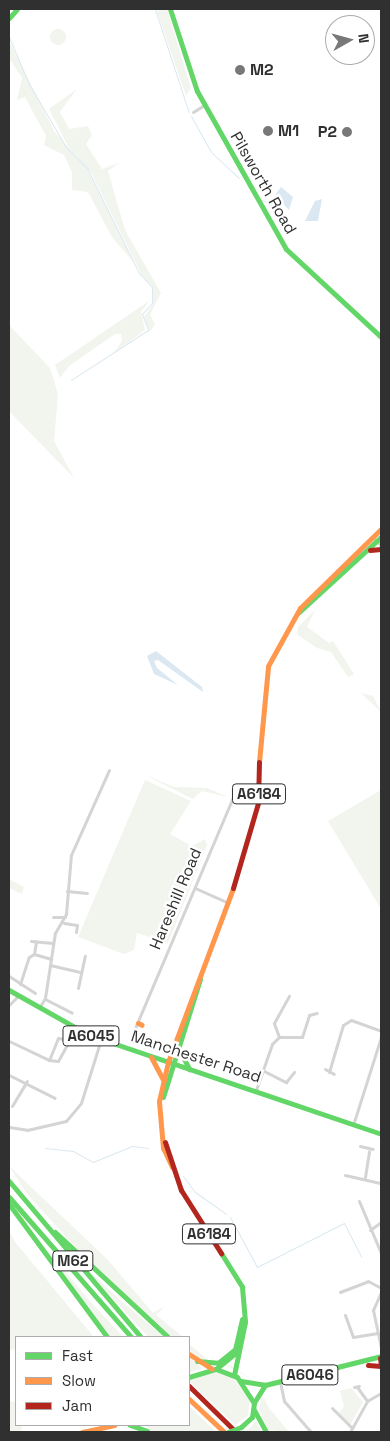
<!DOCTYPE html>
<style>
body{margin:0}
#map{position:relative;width:390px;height:1441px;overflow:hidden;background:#fff;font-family:"Space Grotesk",sans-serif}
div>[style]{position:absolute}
.green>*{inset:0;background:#f1f5ed}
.round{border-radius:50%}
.water>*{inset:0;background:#dbe8f1}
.stream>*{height:1px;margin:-0.5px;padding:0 0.5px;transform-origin:0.5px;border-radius:0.5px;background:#dbe8f1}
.street>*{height:3px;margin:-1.5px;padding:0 1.5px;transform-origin:1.5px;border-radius:1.5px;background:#d4d4d4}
.fast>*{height:5px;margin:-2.5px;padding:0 2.5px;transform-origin:2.5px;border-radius:2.5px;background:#63d668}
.slow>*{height:5px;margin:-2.5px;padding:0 2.5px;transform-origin:2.5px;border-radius:2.5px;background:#ff974d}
.jam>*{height:5px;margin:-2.5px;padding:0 2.5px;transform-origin:2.5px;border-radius:2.5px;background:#b3261e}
.fast-bridge>*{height:5px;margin:-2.5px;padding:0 2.5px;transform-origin:2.5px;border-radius:2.5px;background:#63d668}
.dots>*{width:14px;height:14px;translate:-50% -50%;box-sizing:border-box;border:2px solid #fff;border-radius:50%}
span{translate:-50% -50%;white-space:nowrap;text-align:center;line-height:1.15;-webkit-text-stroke:5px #fff;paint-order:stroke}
.shield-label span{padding:1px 4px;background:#fff;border:1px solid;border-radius:4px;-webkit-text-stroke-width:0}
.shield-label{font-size:15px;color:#303030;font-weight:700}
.poi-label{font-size:16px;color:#303030;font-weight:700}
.left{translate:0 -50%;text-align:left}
.right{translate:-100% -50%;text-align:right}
.street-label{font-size:16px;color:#303030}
.frame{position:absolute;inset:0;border:10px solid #303030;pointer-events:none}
.legend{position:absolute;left:15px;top:1336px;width:175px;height:90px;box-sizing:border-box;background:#fff;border:1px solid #acacac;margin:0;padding:6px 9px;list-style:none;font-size:15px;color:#303030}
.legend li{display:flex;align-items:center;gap:10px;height:25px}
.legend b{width:25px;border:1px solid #acacac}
.north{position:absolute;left:325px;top:15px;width:50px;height:50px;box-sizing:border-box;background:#fff;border:1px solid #acacac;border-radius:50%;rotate:83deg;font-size:14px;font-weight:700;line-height:20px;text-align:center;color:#303030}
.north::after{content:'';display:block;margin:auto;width:18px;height:22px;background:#787878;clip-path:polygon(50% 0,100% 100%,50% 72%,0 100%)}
</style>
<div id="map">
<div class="green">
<i style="clip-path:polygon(167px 9px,191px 88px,186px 96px,157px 11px)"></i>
<i class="round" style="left:50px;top:29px;width:16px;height:16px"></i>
<i style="clip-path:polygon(9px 41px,54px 131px,87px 169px,134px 263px,112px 237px,88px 192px,72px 190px,72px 172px,64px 155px,44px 145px,46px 136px,25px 97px,17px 100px,22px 78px,9px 58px)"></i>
<i style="clip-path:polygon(77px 89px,60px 112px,69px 129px,88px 126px,92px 135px,86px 144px,102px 169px,119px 163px,108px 171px,125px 230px,161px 293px,150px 315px,155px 324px,150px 332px,144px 317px,153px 304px,153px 287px,141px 274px,92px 174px,69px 148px,49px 109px)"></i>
<i style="clip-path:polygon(149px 301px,141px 312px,145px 330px,114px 353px,122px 341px,121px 334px,115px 334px,69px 366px,60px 378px,55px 365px)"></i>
<i style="clip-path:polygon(9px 325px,50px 368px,58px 394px,54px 441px,74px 478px,9px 411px)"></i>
<i style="clip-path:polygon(315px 610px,307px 627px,329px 643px,333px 641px,354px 674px,348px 677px,331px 652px,317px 648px,297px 634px,298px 627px)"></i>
<i style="clip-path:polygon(361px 693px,373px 696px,381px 712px)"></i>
<i style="clip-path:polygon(145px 775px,174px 787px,207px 788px,228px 797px,202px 791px,193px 799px)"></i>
<i style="clip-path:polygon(145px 780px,191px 801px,170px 834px,192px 846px,205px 839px,207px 845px,168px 943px,137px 933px,134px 950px,124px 954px,78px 937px)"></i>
<i style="clip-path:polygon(381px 790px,381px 909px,328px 821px)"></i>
<i style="clip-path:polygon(9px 879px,24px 887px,22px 894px,9px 888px)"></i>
<i style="clip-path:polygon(9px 1166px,108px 1260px,153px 1313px,165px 1306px,156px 1315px,183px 1337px,173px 1337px,100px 1274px,27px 1194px)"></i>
<i style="clip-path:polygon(9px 1231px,15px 1242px,94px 1337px,16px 1337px,16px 1349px,9px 1350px)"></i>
<i style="clip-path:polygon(37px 1238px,89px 1300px,123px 1337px,110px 1337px)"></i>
<i style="clip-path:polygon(79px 1261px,120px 1300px,164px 1337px,148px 1337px)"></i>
<i style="clip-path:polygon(189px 1344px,208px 1360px,231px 1366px,256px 1382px,230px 1367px,202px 1361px,189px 1350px)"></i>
<i style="clip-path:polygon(189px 1357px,202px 1368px,189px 1373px)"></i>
<i style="clip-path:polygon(215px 1372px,232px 1377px,250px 1399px,248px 1416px,235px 1425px,189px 1381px)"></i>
<i style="clip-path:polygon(351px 1388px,363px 1402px,350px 1425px,339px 1413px,344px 1406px,340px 1391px)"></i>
<i style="clip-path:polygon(262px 1395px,269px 1408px,289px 1432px,268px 1430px,259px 1409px)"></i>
<i style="clip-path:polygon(9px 1401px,16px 1402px,16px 1425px,22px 1425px,21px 1432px,9px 1432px)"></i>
<i style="clip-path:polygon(189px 1406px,216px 1432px,153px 1432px,145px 1425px,189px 1425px)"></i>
<i style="clip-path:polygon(256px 1421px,262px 1432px,243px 1432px,251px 1427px)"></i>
</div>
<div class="water">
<i style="clip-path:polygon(281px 187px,293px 197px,289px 210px,275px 195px)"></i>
<i style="clip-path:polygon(322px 199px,318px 221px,305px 221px,315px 201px)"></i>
<i style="clip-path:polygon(156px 651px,202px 687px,203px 692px,158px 660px,154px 661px,157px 668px,178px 685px,154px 674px,147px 656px)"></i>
</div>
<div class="stream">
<i style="left:155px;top:9px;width:109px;rotate:71.9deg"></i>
<i style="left:9px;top:37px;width:51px;rotate:66.9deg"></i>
<i style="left:29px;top:84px;width:73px;rotate:59.6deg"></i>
<i style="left:66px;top:147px;width:30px;rotate:45deg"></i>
<i style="left:87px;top:168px;width:117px;rotate:63.7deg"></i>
<i style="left:139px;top:273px;width:19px;rotate:47deg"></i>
<i style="left:152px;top:287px;width:16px;rotate:90deg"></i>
<i style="left:152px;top:303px;width:15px;rotate:132deg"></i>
<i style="left:142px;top:314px;width:17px;rotate:69deg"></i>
<i style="left:148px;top:330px;width:92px;rotate:147deg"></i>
<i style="left:191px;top:116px;width:41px;rotate:60.9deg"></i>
<i style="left:211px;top:152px;width:38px;rotate:43deg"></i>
<i style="left:262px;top:200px;width:5px;rotate:22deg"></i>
<i style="left:272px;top:200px;width:5px;rotate:-11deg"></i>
<i style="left:45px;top:1148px;width:28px;rotate:6deg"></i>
<i style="left:73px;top:1151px;width:23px;rotate:29deg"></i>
<i style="left:93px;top:1162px;width:42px;rotate:-22.3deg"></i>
<i style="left:132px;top:1146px;width:16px;rotate:7deg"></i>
<i style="left:183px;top:1176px;width:20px;rotate:53deg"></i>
<i style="left:195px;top:1192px;width:38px;rotate:35deg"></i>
<i style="left:230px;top:1217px;width:57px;rotate:61.6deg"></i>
<i style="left:257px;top:1267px;width:97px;rotate:-26.8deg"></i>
<i style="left:344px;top:1223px;width:38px;rotate:63deg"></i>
</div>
<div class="street">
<i style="left:193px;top:112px;width:13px;rotate:-32deg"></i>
<i style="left:373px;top:537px;width:12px;rotate:48deg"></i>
<i style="left:195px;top:888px;width:36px;rotate:24deg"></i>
<i style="left:67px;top:891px;width:20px;rotate:6deg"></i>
<i style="left:53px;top:917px;width:12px"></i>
<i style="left:64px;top:923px;width:13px;rotate:9deg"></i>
<i style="left:77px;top:925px;width:7px;rotate:98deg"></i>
<i style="left:31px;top:941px;width:22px;rotate:5deg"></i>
<i style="left:34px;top:954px;width:13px;rotate:-81deg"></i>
<i style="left:50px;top:965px;width:32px;rotate:13deg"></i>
<i style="left:9px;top:976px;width:31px;rotate:33deg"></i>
<i style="left:20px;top:984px;width:28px;rotate:-72deg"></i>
<i style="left:29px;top:957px;width:6px;rotate:-31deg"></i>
<i style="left:34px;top:954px;width:18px;rotate:16deg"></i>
<i style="left:78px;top:988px;width:33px;rotate:-78deg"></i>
<i style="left:45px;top:999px;width:30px;rotate:27deg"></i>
<i style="left:9px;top:1005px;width:13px;rotate:-45deg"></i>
<i style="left:39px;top:1008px;width:12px;rotate:-59deg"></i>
<i style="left:45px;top:998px;width:66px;rotate:-81.3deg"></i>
<i style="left:55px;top:933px;width:22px;rotate:-60deg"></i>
<i style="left:66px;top:914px;width:59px;rotate:-85.2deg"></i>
<i style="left:71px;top:855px;width:93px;rotate:-65.9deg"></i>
<i style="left:135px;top:1028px;width:264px;rotate:-67deg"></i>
<i style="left:279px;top:1037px;width:15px;rotate:-110deg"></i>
<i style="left:274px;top:1023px;width:31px;rotate:-61deg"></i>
<i style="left:9px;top:1041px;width:44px;rotate:25.4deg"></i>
<i style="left:49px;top:1060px;width:9px;rotate:6deg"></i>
<i style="left:58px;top:1061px;width:18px;rotate:-61deg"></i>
<i style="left:67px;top:1045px;width:7px;rotate:-117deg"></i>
<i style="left:64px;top:1039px;width:6px;rotate:-171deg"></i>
<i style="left:58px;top:1038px;width:24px;rotate:112deg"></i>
<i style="left:325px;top:1069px;width:10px;rotate:29deg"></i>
<i style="left:264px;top:1071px;width:25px;rotate:27deg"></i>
<i style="left:286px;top:1082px;width:13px;rotate:-51deg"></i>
<i style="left:329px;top:1072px;width:49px;rotate:-73.4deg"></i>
<i style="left:343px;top:1025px;width:9px;rotate:-32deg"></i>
<i style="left:351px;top:1020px;width:32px;rotate:20deg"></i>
<i style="left:9px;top:1075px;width:51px;rotate:26.6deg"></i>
<i style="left:256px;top:1090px;width:49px;rotate:-70.8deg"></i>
<i style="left:272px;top:1044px;width:10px;rotate:-45deg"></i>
<i style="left:279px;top:1037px;width:23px"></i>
<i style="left:302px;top:1037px;width:23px;rotate:-72deg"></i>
<i style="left:309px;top:1015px;width:8px;rotate:-14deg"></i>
<i style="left:12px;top:1106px;width:29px;rotate:-59deg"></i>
<i style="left:354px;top:1122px;width:89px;rotate:-72.4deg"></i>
<i style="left:9px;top:1127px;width:18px;rotate:9deg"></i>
<i style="left:27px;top:1130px;width:40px;rotate:-13deg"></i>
<i style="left:66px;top:1121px;width:23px;rotate:-50deg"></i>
<i style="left:81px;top:1103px;width:67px;rotate:-72.6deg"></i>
<i style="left:360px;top:1146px;width:13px;rotate:13deg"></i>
<i style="left:345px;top:1175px;width:37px;rotate:13deg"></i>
<i style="left:365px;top:1177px;width:26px;rotate:-81deg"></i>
<i style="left:359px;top:1201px;width:56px;rotate:67.1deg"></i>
<i style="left:370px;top:1230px;width:14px;rotate:-36deg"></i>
<i style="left:340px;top:1292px;width:30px;rotate:-21deg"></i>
<i style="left:368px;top:1281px;width:15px;rotate:28deg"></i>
<i style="left:381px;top:1292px;width:20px;rotate:114deg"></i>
<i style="left:373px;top:1310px;width:40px;rotate:78deg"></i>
<i style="left:345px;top:1315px;width:23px;rotate:70deg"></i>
<i style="left:353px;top:1337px;width:25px;rotate:-9deg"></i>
<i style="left:280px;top:1382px;width:19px;rotate:78deg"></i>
<i style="left:284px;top:1401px;width:41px;rotate:48.9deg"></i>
<i style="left:354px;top:1387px;width:5px;rotate:-11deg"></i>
<i style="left:357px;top:1387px;width:17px;rotate:54deg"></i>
<i style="left:332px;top:1408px;width:28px;rotate:45deg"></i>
<i style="left:350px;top:1432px;width:35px;rotate:-61deg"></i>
<i style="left:367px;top:1401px;width:16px;rotate:-30deg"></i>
</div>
<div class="fast">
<i style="left:170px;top:9px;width:86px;rotate:71.8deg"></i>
<i style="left:197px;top:91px;width:181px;rotate:60.6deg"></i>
<i style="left:286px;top:249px;width:129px;rotate:42.8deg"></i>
<i style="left:9px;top:18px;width:12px;rotate:-48deg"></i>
<i style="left:298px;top:613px;width:113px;rotate:-42.5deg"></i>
<i style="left:9px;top:990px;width:92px;rotate:29.4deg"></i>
<i style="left:89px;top:1035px;width:308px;rotate:18.7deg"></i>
<i style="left:178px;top:1047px;width:25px;rotate:63deg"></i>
<i style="left:163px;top:1097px;width:124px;rotate:-72.6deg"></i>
<i style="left:9px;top:1181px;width:204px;rotate:49.8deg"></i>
<i style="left:9px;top:1197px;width:186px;rotate:48.9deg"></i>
<i style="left:9px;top:1204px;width:165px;rotate:53.6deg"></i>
<i style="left:55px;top:1232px;width:154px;rotate:42.9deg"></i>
<i style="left:221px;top:1253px;width:40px;rotate:58deg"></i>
<i style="left:242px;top:1287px;width:35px;rotate:85deg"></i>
<i style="left:245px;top:1322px;width:54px;rotate:101.7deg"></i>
<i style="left:197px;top:1361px;width:21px;rotate:5deg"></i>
<i style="left:218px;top:1363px;width:22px;rotate:-39deg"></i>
<i style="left:217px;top:1368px;width:22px;rotate:-39deg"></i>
<i style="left:234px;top:1354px;width:36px;rotate:-77deg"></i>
<i style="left:189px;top:1377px;width:28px;rotate:-17deg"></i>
<i style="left:216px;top:1369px;width:22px;rotate:21deg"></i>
<i style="left:237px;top:1377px;width:31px;rotate:57deg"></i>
<i style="left:254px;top:1403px;width:14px;rotate:98deg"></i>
<i style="left:252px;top:1417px;width:15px;rotate:138deg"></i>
<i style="left:241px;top:1381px;width:24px;rotate:9deg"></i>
<i style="left:265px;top:1385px;width:120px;rotate:-14deg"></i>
<i style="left:255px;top:1401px;width:19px;rotate:-58deg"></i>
<i style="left:254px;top:1410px;width:25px;rotate:61deg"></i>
<i style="left:130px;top:1425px;width:18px;rotate:19deg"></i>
</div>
<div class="slow">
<i style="left:259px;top:762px;width:96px;rotate:-84.6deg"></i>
<i style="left:268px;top:666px;width:66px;rotate:-61.1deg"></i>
<i style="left:300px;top:608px;width:113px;rotate:-44.3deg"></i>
<i style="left:138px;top:1023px;width:4px;rotate:27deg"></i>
<i style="left:151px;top:1057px;width:26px;rotate:62deg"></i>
<i style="left:172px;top:1167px;width:21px;rotate:-115deg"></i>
<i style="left:163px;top:1148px;width:47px;rotate:-94.9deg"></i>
<i style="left:159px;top:1101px;width:40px;rotate:-77deg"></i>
<i style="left:168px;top:1062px;width:186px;rotate:-69.5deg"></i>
<i style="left:189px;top:1354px;width:27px;rotate:33deg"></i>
<i style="left:189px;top:1399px;width:48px;rotate:43.3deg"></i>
<i style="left:82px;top:1432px;width:33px;rotate:-12deg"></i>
</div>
<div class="jam">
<i style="left:370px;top:550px;width:11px;rotate:-5deg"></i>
<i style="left:233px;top:888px;width:89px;rotate:-73.6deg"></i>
<i style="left:258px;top:803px;width:41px;rotate:-88.6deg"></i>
<i style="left:165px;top:1142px;width:51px;rotate:71.6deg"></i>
<i style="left:181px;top:1190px;width:75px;rotate:57.6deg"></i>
<i style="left:368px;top:1365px;width:13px;rotate:4deg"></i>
<i style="left:381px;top:1366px;width:8px;rotate:-97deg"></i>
<i style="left:189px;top:1386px;width:66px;rotate:44.4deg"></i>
</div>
<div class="fast-bridge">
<i style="left:228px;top:1432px;width:14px;rotate:-21deg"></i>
</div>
<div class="dots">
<i style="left:240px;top:70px;background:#787878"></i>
<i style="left:268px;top:131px;background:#787878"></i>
<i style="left:347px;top:132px;background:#787878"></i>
</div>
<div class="shield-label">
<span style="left:259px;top:794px">A6184</span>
<span style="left:91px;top:1036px">A6045</span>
<span style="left:209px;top:1234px">A6184</span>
<span style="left:73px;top:1261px">M62</span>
<span style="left:310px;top:1375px">A6046</span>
</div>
<div class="poi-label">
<span class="left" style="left:250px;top:70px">M2</span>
<span class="left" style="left:278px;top:131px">M1</span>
<span class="right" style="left:337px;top:132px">P2</span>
</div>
<div class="street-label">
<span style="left:263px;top:183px;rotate:60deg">Pilsworth Road</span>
<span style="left:176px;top:899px;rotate:-67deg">Hareshill Road</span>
<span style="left:196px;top:1057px;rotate:18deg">Manchester Road</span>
</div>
<div class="frame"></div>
<ul class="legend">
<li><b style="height:6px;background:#63d668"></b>Fast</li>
<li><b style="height:6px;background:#ff974d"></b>Slow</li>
<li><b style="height:6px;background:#b3261e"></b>Jam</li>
</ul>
<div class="north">N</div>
</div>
